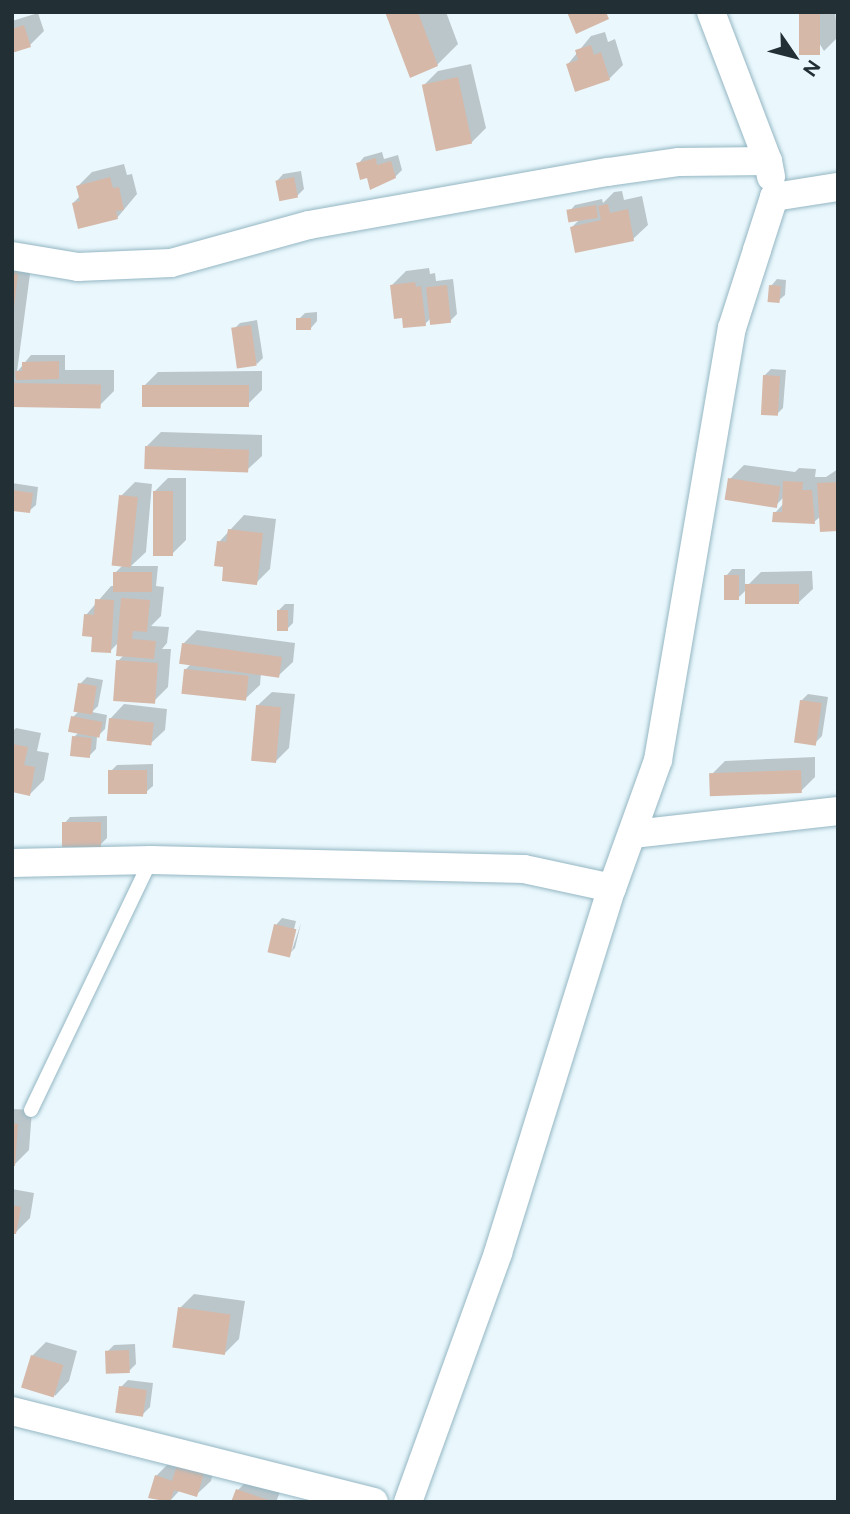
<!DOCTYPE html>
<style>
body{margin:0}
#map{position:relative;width:850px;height:1514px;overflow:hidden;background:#eaf8fd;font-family:Figtree,sans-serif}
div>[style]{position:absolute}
.shadow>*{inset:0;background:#0003}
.building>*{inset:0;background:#d6b8a9;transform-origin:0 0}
.roads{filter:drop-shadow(0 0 2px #94b6c3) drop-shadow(0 0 2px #94b6c3)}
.service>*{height:14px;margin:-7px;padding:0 7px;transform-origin:7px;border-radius:7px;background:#fff}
.minor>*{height:28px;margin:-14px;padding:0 14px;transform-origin:14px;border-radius:14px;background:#fff}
span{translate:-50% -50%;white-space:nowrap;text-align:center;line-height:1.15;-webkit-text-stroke:5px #eaf8fd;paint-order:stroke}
.frame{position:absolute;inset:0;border:14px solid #223035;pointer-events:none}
.north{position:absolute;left:759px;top:21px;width:70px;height:70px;-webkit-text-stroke:5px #eaf8fd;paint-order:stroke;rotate:125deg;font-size:19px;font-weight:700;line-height:28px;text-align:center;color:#223035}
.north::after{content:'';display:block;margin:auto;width:24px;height:32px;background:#223035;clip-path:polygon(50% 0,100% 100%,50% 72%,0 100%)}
</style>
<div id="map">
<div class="shadow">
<i style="clip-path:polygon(387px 12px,446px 12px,458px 44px,437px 65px)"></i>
<i style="clip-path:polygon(800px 12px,835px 12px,838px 37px,824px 51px)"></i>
<i style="clip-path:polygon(38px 13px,44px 31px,30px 45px,12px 51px,12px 21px)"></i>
<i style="clip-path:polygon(605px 32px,608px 42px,615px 39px,623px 65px,609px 79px,568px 64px,591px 36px)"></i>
<i style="clip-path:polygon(471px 64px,486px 128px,472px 142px,424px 85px,438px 71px)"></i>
<i style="clip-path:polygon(382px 152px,384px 159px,398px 155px,402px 170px,395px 177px,368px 176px,358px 164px,364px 157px)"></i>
<i style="clip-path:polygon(124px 164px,127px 175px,132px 174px,137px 194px,117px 218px,73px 203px,80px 196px,78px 186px,92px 172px)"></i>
<i style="clip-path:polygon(301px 171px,304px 189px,297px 196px,277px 181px,283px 174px)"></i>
<i style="clip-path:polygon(622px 191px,624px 200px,642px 196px,648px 225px,633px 239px,572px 227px,579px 220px,569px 212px,575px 205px,602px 199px,603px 203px,614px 192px)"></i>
<i style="clip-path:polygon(32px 259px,17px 372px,31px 355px,65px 355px,65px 370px,114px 370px,114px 391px,100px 405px,13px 405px,12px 413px,12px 261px)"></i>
<i style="clip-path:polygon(429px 268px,430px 274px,435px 273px,436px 281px,453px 279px,457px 314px,450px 321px,431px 318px,425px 324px,404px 316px,392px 285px,406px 271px)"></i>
<i style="clip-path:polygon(777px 279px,786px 280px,785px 295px,778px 301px,771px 286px)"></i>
<i style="clip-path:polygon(317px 312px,317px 321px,311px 328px,298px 320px,305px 313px)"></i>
<i style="clip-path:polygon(257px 320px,263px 358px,257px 364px,233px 330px,240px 323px)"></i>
<i style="clip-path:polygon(771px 369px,786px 370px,783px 408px,776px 415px,764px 376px)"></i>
<i style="clip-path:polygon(262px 371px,262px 390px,248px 404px,144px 386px,158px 372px)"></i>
<i style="clip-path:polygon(161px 432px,262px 435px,262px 456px,247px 470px,147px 446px)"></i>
<i style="clip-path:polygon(744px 465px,795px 472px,799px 468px,816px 469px,815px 477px,826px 477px,838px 469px,838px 530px,821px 516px,814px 522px,775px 513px,784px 503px,784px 497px,776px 505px,730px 479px)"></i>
<i style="clip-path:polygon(168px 478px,186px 478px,186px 540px,172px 554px,154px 492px)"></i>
<i style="clip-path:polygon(135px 482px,152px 484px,146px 552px,131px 566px,158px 566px,156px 586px,164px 587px,161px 616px,151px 626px,169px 627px,167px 643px,162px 649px,171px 649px,168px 687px,154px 701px,118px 661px,124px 655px,119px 642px,110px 651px,94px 635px,86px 615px,111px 586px,115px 586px,115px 573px,123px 565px,121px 496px)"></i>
<i style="clip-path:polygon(12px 483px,38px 487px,36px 505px,29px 511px,12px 509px)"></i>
<i style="clip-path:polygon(244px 515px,276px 519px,270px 569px,256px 583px,225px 565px,219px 542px)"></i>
<i style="clip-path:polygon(732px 569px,745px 569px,745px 588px,761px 572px,812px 571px,813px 589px,798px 603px,747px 589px,738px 598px,726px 576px)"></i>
<i style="clip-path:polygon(285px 604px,294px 604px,293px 623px,286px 630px,278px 611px)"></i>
<i style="clip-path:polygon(197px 630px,295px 643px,293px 662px,278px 676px,261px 673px,260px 685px,245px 699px,185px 670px,191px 664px,183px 644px)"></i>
<i style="clip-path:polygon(87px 677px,103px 680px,98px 706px,92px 712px,107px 715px,105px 729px,97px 737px,96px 749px,89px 756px,74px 737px,79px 732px,73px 717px,79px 711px,80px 684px)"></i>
<i style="clip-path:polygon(272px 692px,295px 694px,289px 748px,275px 762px,257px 706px)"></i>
<i style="clip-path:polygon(808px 694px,828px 697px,822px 736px,815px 743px,801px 701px)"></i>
<i style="clip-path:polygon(124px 704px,167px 709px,165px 730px,150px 744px,110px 719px)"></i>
<i style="clip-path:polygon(16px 728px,41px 733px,37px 751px,49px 753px,44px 780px,30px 794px,12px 791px,12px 732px)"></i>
<i style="clip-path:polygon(815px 757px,815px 777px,801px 791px,711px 775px,725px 761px)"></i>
<i style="clip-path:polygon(153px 764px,153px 786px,146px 792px,110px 772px,117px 765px)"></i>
<i style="clip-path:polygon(107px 816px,107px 838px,100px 845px,64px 824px,70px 817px)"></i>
<i style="clip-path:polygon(282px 918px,296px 921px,289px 950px,292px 950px,301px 923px,295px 948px,288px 955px,276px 925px)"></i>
<i style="clip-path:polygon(12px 1109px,32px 1110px,29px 1150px,15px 1164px)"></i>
<i style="clip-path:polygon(12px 1189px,34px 1193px,30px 1218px,16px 1232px,12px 1232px)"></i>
<i style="clip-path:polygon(194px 1294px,245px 1301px,239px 1339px,225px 1353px,180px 1308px)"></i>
<i style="clip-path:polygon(46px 1342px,77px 1351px,69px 1381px,55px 1396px,32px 1356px)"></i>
<i style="clip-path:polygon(135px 1344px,136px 1364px,129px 1371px,107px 1352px,114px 1345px)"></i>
<i style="clip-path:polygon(128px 1380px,153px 1383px,150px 1407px,143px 1414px,121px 1387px)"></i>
<i style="clip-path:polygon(218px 1456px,211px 1481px,196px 1495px,180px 1490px,169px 1502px,150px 1497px,156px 1476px,170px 1462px)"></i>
<i style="clip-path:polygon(252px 1476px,282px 1487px,276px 1502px,233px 1502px,238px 1490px)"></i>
</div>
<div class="building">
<i style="clip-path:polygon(385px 12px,418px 12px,438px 66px,410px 78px)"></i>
<i style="clip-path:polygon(567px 12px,606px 12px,609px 19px,576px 34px)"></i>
<i style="left:799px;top:12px;width:21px;height:43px"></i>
<i style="clip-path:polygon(24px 25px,31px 47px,12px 53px,12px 29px)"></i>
<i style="clip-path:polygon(591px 45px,594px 55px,601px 52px,610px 80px,575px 92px,566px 64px,578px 60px,575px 50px)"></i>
<i style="left:458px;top:77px;width:68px;height:37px;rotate:78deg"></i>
<i style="clip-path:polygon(376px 158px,377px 165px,391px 161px,396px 178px,370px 190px,367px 178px,360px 180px,356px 163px)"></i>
<i style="clip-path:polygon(110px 177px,113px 188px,119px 187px,124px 210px,116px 211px,118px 219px,78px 229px,72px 203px,80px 201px,76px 186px)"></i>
<i style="left:294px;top:177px;width:21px;height:19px;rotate:79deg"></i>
<i style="clip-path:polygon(608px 204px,610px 213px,628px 209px,634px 241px,575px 253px,570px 227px,601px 220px,598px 206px)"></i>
<i style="left:596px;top:205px;width:13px;height:30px;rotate:81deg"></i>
<i style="clip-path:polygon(12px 272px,18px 273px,14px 308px,12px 308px)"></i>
<i style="clip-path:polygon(415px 282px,416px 287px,421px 286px,426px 326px,403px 328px,402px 318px,394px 319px,390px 285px)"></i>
<i style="left:447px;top:285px;width:38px;height:21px;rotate:84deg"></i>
<i style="left:769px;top:285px;width:12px;height:17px;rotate:5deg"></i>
<i style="left:311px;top:318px;width:12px;height:15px;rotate:90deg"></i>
<i style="left:251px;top:325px;width:41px;height:20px;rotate:82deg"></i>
<i style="clip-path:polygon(59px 361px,59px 379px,16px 380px,15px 371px,22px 371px,22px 362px)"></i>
<i style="left:763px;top:375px;width:17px;height:40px;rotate:3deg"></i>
<i style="left:13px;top:383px;width:88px;height:24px;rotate:1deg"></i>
<i style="left:142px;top:385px;width:107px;height:22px"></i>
<i style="left:145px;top:446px;width:104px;height:23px;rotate:2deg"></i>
<i style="left:728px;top:478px;width:53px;height:22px;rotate:9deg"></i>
<i style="clip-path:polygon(783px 481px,803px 482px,802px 490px,812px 490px,815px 524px,772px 522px,773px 512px,782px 512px)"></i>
<i style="clip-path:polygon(838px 482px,838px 531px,820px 532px,817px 483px)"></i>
<i style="clip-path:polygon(12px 490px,33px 493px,30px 513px,12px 511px)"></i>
<i style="left:153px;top:491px;width:20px;height:65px"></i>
<i style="left:119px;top:495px;width:19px;height:71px;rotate:6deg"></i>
<i style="clip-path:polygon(228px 529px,263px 533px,257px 585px,222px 581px,223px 567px,214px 566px,217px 541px,226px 542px)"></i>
<i style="left:113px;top:572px;width:39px;height:20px"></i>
<i style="left:724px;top:575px;width:15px;height:25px"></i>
<i style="left:799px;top:584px;width:20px;height:54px;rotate:90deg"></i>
<i style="clip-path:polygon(121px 598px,150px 600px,147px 632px,133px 631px,132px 639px,156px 641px,154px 659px,116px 656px)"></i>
<i style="clip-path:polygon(95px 599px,114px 600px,111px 653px,91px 652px,92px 637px,82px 636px,84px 614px,94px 615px)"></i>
<i style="left:277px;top:610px;width:11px;height:21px"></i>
<i style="left:182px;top:643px;width:101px;height:21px;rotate:8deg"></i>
<i style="left:116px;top:660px;width:42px;height:41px;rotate:4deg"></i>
<i style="left:184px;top:669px;width:65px;height:25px;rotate:6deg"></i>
<i style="left:78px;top:683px;width:19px;height:29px;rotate:9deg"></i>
<i style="left:800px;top:700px;width:22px;height:43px;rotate:8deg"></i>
<i style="left:256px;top:705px;width:25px;height:56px;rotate:5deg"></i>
<i style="left:71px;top:716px;width:32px;height:16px;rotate:11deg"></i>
<i style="left:109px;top:718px;width:45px;height:23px;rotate:6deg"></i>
<i style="left:72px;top:736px;width:20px;height:20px;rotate:6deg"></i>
<i style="clip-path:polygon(12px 744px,28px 747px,24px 765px,35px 767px,30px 796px,12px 792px)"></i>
<i style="left:147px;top:770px;width:24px;height:39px;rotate:90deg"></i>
<i style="left:801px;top:770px;width:23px;height:92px;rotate:88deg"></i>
<i style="left:101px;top:822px;width:25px;height:39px;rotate:90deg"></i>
<i style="left:274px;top:924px;width:23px;height:29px;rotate:13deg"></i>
<i style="clip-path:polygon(12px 1123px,18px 1124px,15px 1166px,12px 1166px)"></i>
<i style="clip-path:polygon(12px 1205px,21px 1207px,16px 1234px,12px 1234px)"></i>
<i style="left:178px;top:1307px;width:53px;height:41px;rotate:8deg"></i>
<i style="left:129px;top:1350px;width:23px;height:24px;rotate:88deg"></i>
<i style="left:31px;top:1355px;width:34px;height:34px;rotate:17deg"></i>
<i style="left:119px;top:1386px;width:28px;height:27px;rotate:8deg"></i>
<i style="clip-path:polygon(178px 1462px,205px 1470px,197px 1497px,174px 1490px,170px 1502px,148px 1498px,155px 1475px,172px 1481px)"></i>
<i style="clip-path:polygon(236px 1489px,271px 1501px,271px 1502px,231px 1502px)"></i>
</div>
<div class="roads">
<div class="service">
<i style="left:31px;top:1110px;width:277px;rotate:-64.4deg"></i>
</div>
<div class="minor">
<i style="left:711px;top:12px;width:160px;rotate:69.1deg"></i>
<i style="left:768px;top:161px;width:16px;rotate:79deg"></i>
<i style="left:12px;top:256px;width:67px;rotate:9.5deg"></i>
<i style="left:78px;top:267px;width:93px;rotate:-2.5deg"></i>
<i style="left:171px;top:263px;width:143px;rotate:-15.4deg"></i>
<i style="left:309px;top:225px;width:304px;rotate:-10.1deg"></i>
<i style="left:608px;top:172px;width:72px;rotate:-8deg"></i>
<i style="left:679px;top:162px;width:89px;rotate:-0.6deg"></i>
<i style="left:633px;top:834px;width:206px;rotate:-6.4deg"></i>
<i style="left:12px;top:863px;width:139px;rotate:-1.2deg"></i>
<i style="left:151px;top:860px;width:373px;rotate:1.4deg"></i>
<i style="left:524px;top:869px;width:90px;rotate:12.2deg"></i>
<i style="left:612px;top:888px;width:136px;rotate:-70.2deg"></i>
<i style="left:658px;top:760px;width:438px;rotate:-80.3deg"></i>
<i style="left:732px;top:328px;width:82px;rotate:-72.2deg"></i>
<i style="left:757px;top:250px;width:56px;rotate:-72.2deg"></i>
<i style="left:774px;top:197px;width:65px;rotate:-8.9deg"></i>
<i style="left:12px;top:1411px;width:373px;rotate:14.1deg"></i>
<i style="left:408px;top:1502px;width:265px;rotate:-70.1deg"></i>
<i style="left:498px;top:1253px;width:382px;rotate:-72.7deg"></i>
</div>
</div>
<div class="frame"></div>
<div class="north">N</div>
</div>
